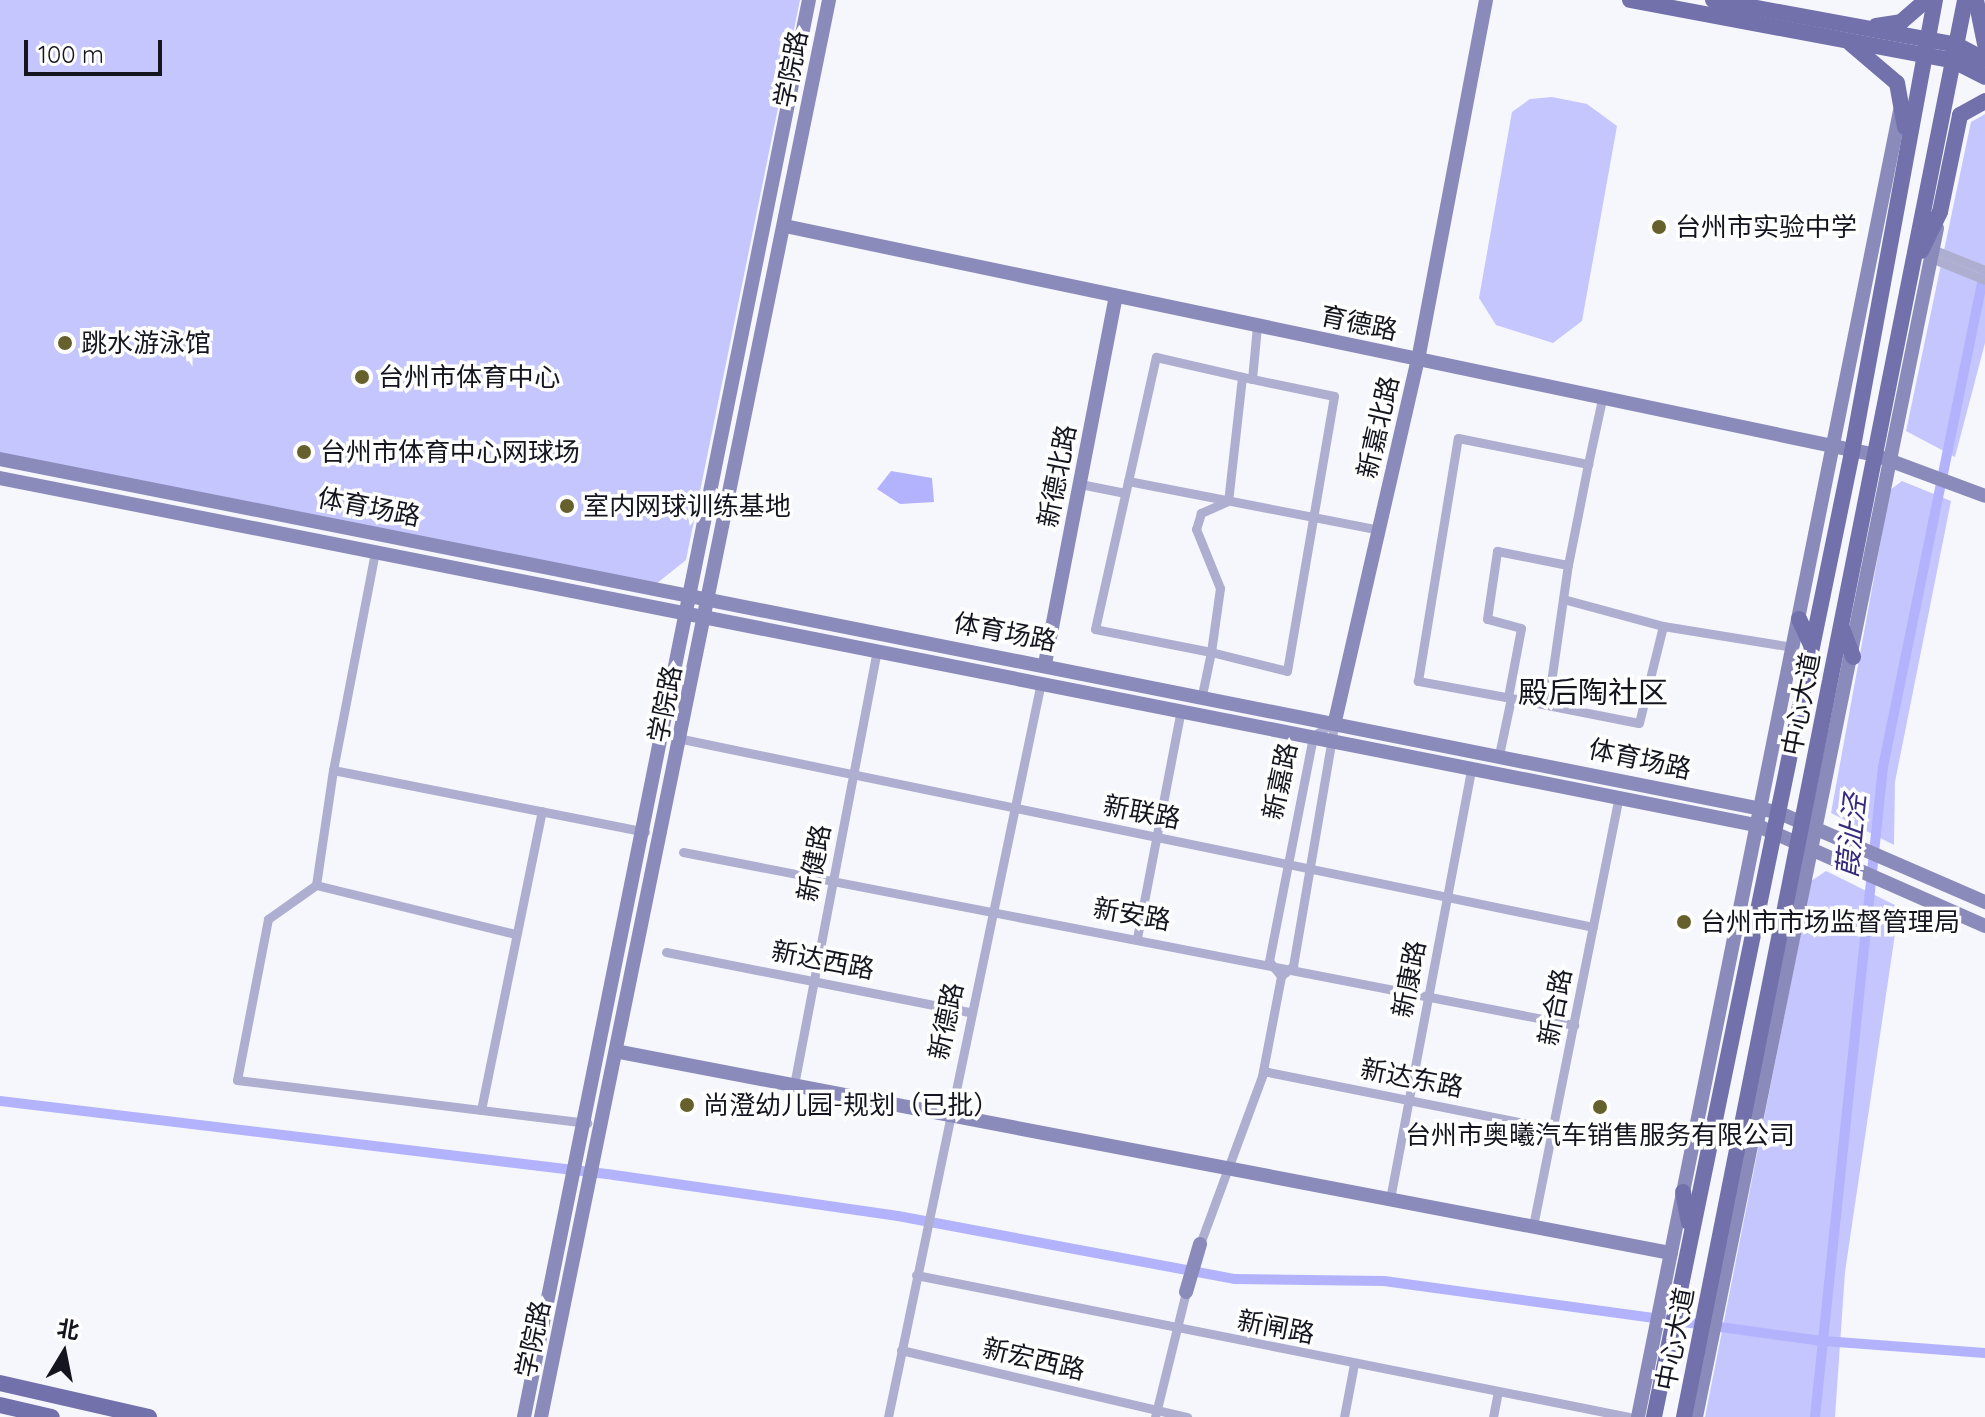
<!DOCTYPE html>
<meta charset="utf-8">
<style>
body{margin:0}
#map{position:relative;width:1985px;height:1417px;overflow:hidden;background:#f6f7fd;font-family:Quicksand,"Noto Sans SC",sans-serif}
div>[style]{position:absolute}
.green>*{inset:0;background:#c5c6fe}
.water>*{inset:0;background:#b3b3fd}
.canal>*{height:10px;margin:-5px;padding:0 5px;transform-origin:5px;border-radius:5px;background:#b3b3fd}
.street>*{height:9px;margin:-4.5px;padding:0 4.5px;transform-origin:4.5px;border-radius:4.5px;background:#aeafd0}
.secondary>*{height:14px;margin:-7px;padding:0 7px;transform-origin:7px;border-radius:7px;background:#8b8bbb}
.primary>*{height:16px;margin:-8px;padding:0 8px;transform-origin:8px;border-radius:8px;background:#7271ac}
.dots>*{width:22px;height:22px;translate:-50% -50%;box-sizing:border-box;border:4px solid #fff;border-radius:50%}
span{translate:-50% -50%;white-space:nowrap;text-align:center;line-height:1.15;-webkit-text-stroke:7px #fff;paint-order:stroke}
.street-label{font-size:26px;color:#14151f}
.poi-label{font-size:26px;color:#14151f}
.left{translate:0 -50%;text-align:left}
.water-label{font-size:28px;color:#362a7d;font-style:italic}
.quarter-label{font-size:30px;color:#14151f}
.north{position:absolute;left:24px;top:1313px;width:80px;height:80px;-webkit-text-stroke:6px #fff;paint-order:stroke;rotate:10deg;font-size:22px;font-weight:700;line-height:32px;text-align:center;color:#14151f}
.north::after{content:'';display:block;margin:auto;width:28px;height:36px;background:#14151f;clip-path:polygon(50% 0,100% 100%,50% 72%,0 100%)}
.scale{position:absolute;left:24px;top:40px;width:138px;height:36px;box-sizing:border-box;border:4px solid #14151f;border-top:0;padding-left:10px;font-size:24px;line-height:28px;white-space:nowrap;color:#14151f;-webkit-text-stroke:6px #fff;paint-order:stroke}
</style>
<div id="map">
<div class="green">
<i style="clip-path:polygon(0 0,800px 0,686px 560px,646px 592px,0 459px)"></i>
<i style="clip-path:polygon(1552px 97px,1587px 104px,1617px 126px,1582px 321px,1553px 343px,1496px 325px,1479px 298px,1512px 112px,1530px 99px)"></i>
<i style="clip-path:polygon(1985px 114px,1985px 343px,1955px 457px,1906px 431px,1971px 122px)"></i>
<i style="clip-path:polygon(1902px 481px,1951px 501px,1895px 782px,1894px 845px,1831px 813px,1890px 490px)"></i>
<i style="clip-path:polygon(1826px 871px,1899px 907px,1845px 1272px,1835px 1417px,1705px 1417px,1811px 881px)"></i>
</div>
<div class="water">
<i style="clip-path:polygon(891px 471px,932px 478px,934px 502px,900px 504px,877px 489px)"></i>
</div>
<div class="canal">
<i style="left:0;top:1101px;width:611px;rotate:6.86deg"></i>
<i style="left:607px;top:1174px;width:294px;rotate:8.2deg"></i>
<i style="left:898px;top:1216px;width:343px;rotate:10.6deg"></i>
<i style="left:1235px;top:1279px;width:149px;rotate:0.8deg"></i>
<i style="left:1384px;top:1281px;width:444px;rotate:7.8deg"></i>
<i style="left:1824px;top:1341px;width:161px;rotate:4.3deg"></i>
<i style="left:1815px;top:1417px;width:654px;rotate:-84.03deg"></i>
<i style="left:1883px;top:767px;width:504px;rotate:-78.44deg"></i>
</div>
<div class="street">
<i style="left:1932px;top:249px;width:57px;rotate:21.6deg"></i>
<i style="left:1931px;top:258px;width:58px;rotate:22.2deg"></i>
<i style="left:1242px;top:377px;width:125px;rotate:96.4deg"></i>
<i style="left:1228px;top:501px;width:30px;rotate:156deg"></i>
<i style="left:1201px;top:513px;width:17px;rotate:107deg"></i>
<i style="left:1196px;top:529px;width:64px;rotate:67.9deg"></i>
<i style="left:1220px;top:588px;width:65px;rotate:98deg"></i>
<i style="left:1211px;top:652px;width:78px;rotate:14deg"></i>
<i style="left:1287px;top:671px;width:279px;rotate:-80.3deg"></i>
<i style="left:1334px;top:396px;width:84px;rotate:-168.3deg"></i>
<i style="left:1128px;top:481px;width:256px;rotate:11deg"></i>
<i style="left:1080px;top:484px;width:46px;rotate:11.3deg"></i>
<i style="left:375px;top:552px;width:222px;rotate:100.9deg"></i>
<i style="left:333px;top:770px;width:318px;rotate:11.2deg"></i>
<i style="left:1563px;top:599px;width:104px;rotate:15.1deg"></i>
<i style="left:1663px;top:626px;width:132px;rotate:9.2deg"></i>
<i style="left:1202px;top:695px;width:44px;rotate:-78.2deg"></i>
<i style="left:1211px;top:652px;width:118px;rotate:-168.8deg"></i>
<i style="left:1095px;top:629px;width:279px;rotate:-77.4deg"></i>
<i style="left:1156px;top:357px;width:98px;rotate:12.9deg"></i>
<i style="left:1252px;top:379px;width:53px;rotate:-84.6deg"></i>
<i style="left:1508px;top:697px;width:70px;rotate:-79.3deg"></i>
<i style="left:1521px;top:628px;width:35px;rotate:-165deg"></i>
<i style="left:1487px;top:619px;width:69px;rotate:-81.6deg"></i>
<i style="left:1497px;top:551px;width:72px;rotate:11.2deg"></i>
<i style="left:1568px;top:565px;width:103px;rotate:-78.8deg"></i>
<i style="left:1511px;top:698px;width:130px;rotate:11.1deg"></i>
<i style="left:1639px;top:723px;width:100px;rotate:-76.1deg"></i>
<i style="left:1548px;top:703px;width:139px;rotate:-81.8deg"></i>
<i style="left:682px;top:739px;width:930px;rotate:11.66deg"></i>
<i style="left:1499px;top:755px;width:58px;rotate:-78.1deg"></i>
<i style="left:1511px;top:698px;width:95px;rotate:-169.6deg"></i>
<i style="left:1418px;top:681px;width:246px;rotate:-80.7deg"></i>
<i style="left:1458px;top:438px;width:133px;rotate:11.3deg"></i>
<i style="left:1588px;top:464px;width:66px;rotate:-77.8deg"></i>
<i style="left:333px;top:770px;width:116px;rotate:98.4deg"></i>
<i style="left:316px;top:885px;width:59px;rotate:144.7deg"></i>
<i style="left:268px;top:919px;width:164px;rotate:100.9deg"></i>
<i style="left:237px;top:1080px;width:353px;rotate:7deg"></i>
<i style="left:683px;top:852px;width:908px;rotate:10.99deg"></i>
<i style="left:316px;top:885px;width:206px;rotate:13.8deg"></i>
<i style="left:1137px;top:938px;width:232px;rotate:-79.1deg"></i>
<i style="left:666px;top:952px;width:310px;rotate:11.2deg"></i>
<i style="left:1281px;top:976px;width:19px;rotate:-129deg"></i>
<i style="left:1269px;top:961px;width:229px;rotate:-78.9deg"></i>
<i style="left:1313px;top:736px;width:24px;rotate:-33deg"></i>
<i style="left:1263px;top:1071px;width:296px;rotate:11.3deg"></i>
<i style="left:794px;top:1085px;width:443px;rotate:-79.2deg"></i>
<i style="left:481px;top:1110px;width:305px;rotate:-78.5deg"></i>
<i style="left:1390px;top:1199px;width:440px;rotate:-79.3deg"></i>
<i style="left:1533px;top:1226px;width:439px;rotate:-78.7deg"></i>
<i style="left:1200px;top:1244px;width:179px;rotate:-69.7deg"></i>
<i style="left:1262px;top:1076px;width:102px;rotate:-79.2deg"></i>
<i style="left:1281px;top:976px;width:16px;rotate:-40deg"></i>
<i style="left:1293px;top:966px;width:249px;rotate:-80.3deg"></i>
<i style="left:916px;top:1275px;width:727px;rotate:11.26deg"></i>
<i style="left:901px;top:1350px;width:294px;rotate:13.2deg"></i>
<i style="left:888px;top:1417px;width:751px;rotate:-78.24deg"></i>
<i style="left:1155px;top:1417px;width:129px;rotate:-76.1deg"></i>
<i style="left:1344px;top:1417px;width:54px;rotate:-79.3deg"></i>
<i style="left:1493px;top:1417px;width:25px;rotate:-79deg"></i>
</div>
<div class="secondary">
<i style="left:785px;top:226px;width:1114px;rotate:11.86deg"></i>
<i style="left:1875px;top:455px;width:117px;rotate:20.4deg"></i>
<i style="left:0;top:459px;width:1812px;rotate:11.24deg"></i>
<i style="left:1777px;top:812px;width:227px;rotate:23.4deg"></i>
<i style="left:0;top:478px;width:1790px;rotate:11.18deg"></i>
<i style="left:1756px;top:825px;width:250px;rotate:23.8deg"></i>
<i style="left:1045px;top:664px;width:375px;rotate:-79.1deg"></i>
<i style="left:1335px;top:721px;width:370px;rotate:-77.1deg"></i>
<i style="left:1418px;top:360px;width:366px;rotate:-79.3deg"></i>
<i style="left:620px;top:1052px;width:1070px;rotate:10.83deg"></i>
<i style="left:1186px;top:1292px;width:50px;rotate:-73.7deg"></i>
<i style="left:524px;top:1417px;width:1445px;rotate:-78.63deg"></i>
<i style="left:541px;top:1417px;width:1446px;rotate:-78.51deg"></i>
<i style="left:1638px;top:1417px;width:1333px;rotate:-78.66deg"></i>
<i style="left:1696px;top:1417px;width:1213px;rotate:-78.54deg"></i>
</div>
<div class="primary">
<i style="left:1630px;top:0;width:328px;rotate:10.6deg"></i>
<i style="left:1952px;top:60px;width:37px;rotate:27deg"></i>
<i style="left:1713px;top:0;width:248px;rotate:10.4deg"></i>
<i style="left:1957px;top:45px;width:32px;rotate:28deg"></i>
<i style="left:1976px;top:0;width:45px;rotate:78.4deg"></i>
<i style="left:1876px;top:26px;width:25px;rotate:-9deg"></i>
<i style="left:1901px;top:22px;width:33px;rotate:-41deg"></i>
<i style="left:1851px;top:44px;width:60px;rotate:40.3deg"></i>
<i style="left:1897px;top:83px;width:45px;rotate:79.7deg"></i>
<i style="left:1921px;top:251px;width:43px;rotate:-64deg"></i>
<i style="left:1940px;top:212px;width:99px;rotate:-78.3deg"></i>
<i style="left:1960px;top:115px;width:29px;rotate:-29deg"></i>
<i style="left:1799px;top:619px;width:29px;rotate:65deg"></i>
<i style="left:1842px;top:628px;width:31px;rotate:69deg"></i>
<i style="left:1683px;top:1192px;width:31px;rotate:79deg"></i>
<i style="left:0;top:1383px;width:153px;rotate:12.9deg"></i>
<i style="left:0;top:1405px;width:53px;rotate:13deg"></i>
<i style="left:1654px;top:1417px;width:985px;rotate:-78.4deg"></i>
<i style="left:1852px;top:452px;width:460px;rotate:-79.6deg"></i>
<i style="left:1684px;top:1417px;width:1445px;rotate:-78.78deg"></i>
</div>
<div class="dots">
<i style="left:1659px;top:227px;background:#65602c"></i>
<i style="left:65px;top:343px;background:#65602c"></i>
<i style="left:362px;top:377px;background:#65602c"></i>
<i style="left:304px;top:452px;background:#65602c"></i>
<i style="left:567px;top:506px;background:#65602c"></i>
<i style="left:1684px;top:922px;background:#65602c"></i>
<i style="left:687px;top:1105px;background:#65602c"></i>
<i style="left:1600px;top:1107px;background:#65602c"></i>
</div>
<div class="street-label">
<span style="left:791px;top:69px;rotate:-79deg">学院路</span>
<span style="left:1359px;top:323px;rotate:12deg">育德路</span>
<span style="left:1378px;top:427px;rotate:-77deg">新嘉北路</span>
<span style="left:1057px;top:476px;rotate:-79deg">新德北路</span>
<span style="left:369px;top:507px;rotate:11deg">体育场路</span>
<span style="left:1005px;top:632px;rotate:11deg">体育场路</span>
<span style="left:665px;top:704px;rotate:-79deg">学院路</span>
<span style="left:1801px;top:704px;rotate:-79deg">中心大道</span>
<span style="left:1640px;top:759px;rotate:12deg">体育场路</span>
<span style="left:1280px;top:781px;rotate:-78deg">新嘉路</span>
<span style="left:1142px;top:812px;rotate:11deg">新联路</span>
<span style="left:814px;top:863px;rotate:-79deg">新健路</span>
<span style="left:1132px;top:914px;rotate:10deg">新安路</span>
<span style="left:823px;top:960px;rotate:11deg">新达西路</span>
<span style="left:1409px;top:979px;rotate:-79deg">新康路</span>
<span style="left:1555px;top:1007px;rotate:-79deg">新合路</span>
<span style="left:946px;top:1021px;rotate:-78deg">新德路</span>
<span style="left:1412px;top:1078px;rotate:11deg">新达东路</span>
<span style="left:1276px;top:1327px;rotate:11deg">新闸路</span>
<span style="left:533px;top:1339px;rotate:-78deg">学院路</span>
<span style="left:1675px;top:1339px;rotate:-79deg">中心大道</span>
<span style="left:1034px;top:1359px;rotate:13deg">新宏西路</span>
</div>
<div class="poi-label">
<span class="left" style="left:1675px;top:227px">台州市实验中学</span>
<span class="left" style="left:81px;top:343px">跳水游泳馆</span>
<span class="left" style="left:378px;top:377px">台州市体育中心</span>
<span class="left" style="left:320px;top:452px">台州市体育中心网球场</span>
<span class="left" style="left:583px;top:506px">室内网球训练基地</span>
<span class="left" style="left:1700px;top:922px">台州市市场监督管理局</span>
<span class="left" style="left:703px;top:1105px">尚澄幼儿园-规划（已批）</span>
<span style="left:1600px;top:1135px">台州市奥曦汽车销售服务有限公司</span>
</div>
<div class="water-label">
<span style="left:1851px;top:836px;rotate:-84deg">葭沚泾</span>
</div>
<div class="quarter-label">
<span style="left:1593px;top:692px">殿后陶社区</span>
</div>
<div class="north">北</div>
<div class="scale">100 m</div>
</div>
